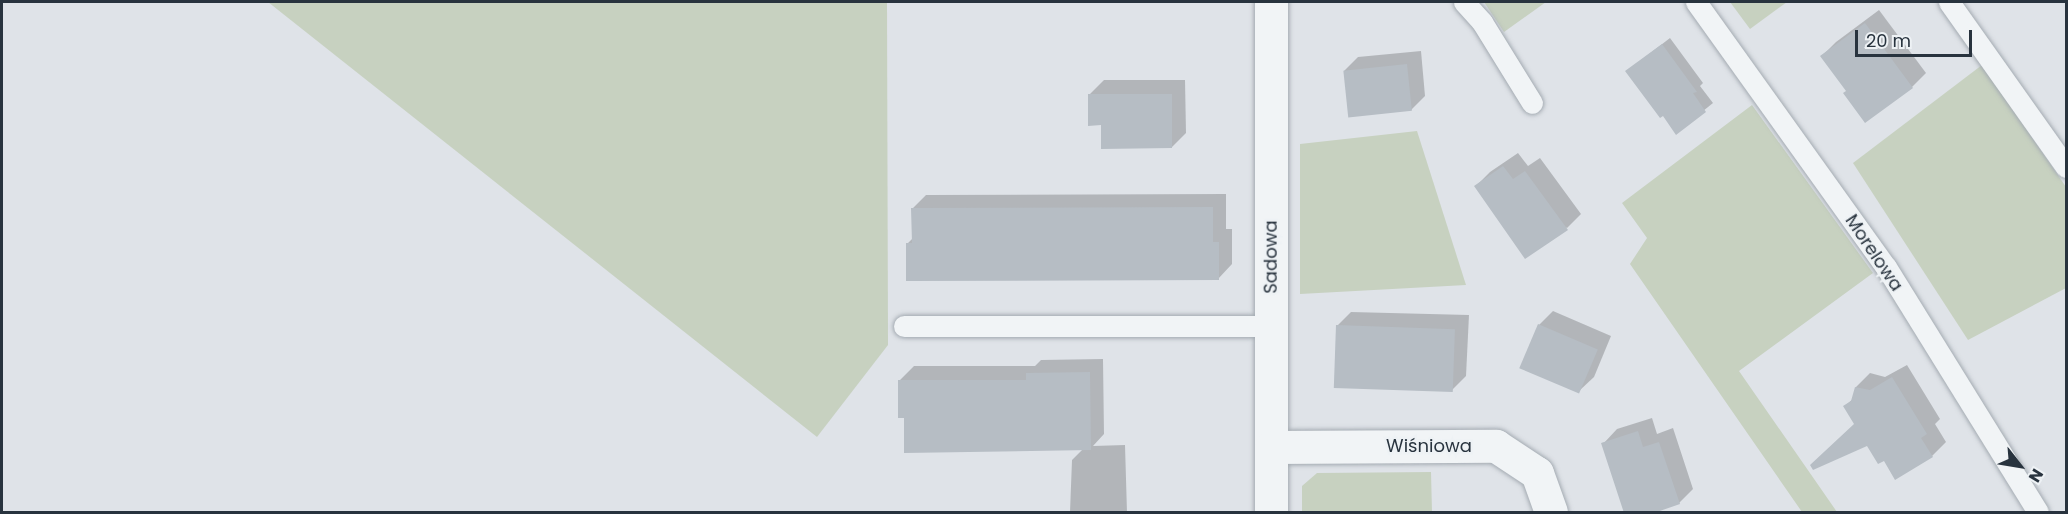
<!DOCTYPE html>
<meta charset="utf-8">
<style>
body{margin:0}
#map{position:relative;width:2068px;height:514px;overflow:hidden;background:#dfe3e8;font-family:Poppins,sans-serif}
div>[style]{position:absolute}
.green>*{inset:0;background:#c7d1c0}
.shadow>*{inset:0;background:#0003}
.building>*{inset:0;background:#b6bdc4;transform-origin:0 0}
.roads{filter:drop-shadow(0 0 2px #a4abb2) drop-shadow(0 0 2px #a4abb2)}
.service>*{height:21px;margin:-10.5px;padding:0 10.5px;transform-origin:10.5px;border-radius:10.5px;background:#f1f4f6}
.minor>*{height:33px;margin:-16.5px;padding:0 16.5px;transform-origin:16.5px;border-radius:16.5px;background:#f1f4f6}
span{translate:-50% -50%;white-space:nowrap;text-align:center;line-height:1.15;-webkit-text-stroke:5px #eef2f5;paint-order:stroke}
.street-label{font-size:18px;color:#28333e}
.frame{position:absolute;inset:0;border:3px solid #28333e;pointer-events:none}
.north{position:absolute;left:1990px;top:436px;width:60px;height:60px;-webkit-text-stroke:4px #eef2f5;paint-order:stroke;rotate:121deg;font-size:16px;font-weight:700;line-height:24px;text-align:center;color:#28333e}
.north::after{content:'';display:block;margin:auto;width:21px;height:27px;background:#28333e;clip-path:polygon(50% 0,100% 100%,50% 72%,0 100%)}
.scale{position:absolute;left:1855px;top:30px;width:117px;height:27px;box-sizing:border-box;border:3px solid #28333e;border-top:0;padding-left:8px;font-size:18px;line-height:21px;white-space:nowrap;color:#28333e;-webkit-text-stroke:4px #eef2f5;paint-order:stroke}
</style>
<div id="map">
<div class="green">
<i style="clip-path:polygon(268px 2px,887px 2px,888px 345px,817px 437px)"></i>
<i style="clip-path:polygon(1484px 2px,1546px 2px,1504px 32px)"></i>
<i style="clip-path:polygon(1730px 2px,1787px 2px,1750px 29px)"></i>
<i style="clip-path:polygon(1982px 65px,2066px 187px,2066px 288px,1968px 340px,1853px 163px)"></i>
<i style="clip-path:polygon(1752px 105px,1873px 273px,1739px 371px,1837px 512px,1802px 512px,1630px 264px,1647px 238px,1622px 203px)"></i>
<i style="clip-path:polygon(1417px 131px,1466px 285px,1300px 294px,1300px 144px)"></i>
<i style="clip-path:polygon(1431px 472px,1432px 512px,1302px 512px,1302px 486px,1317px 473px)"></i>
</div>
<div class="shadow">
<i style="clip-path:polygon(1879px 10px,1926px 73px,1912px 87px,1847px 90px,1822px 56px,1836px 42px)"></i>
<i style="clip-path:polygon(1670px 38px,1703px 83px,1700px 86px,1713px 103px,1677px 132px,1627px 71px)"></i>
<i style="clip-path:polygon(1421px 51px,1425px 96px,1411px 110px,1344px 71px,1358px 57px)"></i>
<i style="clip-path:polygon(1104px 80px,1185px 80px,1186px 133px,1172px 147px,1102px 124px,1090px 94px)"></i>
<i style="clip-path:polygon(1518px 153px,1528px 166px,1540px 158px,1581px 214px,1567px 228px,1476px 186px,1490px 172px)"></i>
<i style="clip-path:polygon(1226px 194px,1226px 229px,1232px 229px,1232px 264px,1218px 279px,907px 244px,913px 238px,912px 209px,926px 195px)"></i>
<i style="clip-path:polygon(1553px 311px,1611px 336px,1594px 377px,1579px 391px,1539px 325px)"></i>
<i style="clip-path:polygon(1351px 312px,1469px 315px,1466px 376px,1452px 390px,1337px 326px)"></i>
<i style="clip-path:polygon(1103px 359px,1104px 434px,1093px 446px,1125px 445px,1127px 512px,1070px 512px,1072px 460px,1083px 449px,906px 416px,900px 380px,914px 366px,1035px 366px,1041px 360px)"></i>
<i style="clip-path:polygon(1907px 365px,1940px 419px,1935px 424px,1946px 442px,1932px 456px,1884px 459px,1845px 406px,1854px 398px,1856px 387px,1870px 373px,1885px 377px)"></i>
<i style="clip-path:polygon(1652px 418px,1657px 434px,1673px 428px,1693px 489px,1679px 503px,1603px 444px,1617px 429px)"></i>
</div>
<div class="building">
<i style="clip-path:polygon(1865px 23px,1913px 88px,1865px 123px,1843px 93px,1846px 91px,1820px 56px)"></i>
<i style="clip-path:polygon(1662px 44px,1697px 92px,1693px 93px,1706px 112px,1676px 135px,1663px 116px,1660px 118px,1625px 71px)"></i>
<i style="left:1407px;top:64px;width:47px;height:64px;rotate:84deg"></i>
<i style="clip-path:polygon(1088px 94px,1172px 94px,1172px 148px,1101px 149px,1101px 125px,1088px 126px)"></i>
<i style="clip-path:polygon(1503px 166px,1513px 179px,1525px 171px,1568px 230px,1525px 259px,1474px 186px)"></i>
<i style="clip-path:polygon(1213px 207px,1213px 242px,1219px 242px,1219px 280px,906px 281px,906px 243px,912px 243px,911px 208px)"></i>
<i style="left:1538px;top:324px;width:65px;height:48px;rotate:23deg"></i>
<i style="left:1336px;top:325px;width:119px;height:63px;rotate:2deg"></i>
<i style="clip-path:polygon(1090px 372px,1091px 450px,904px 453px,904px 418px,898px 418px,898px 380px,1026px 380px,1026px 373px)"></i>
<i style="clip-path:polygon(1892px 377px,1927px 434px,1921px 438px,1933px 457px,1895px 480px,1884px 461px,1878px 464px,1867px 446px,1813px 470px,1810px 465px,1854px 424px,1843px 406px,1851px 401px,1855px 387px,1870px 390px)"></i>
<i style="clip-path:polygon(1638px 431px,1643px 447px,1659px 442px,1680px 504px,1654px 513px,1624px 513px,1601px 443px)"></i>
</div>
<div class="roads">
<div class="service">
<i style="left:1464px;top:2px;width:27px;rotate:48deg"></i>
<i style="left:1482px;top:22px;width:95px;rotate:58.3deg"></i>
<i style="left:1696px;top:2px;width:326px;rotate:54.4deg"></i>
<i style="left:1886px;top:267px;width:288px;rotate:58.2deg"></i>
<i style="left:1949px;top:2px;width:202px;rotate:54.7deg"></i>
<i style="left:904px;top:326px;width:367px"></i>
</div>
<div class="minor">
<i style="left:1271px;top:2px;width:510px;rotate:90deg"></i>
<i style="left:1271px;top:447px;width:225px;rotate:-0.3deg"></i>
<i style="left:1496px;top:446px;width:49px;rotate:33.4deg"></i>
<i style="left:1537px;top:473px;width:41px;rotate:70.3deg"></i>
</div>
</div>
<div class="street-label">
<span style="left:1874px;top:253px;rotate:56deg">Morelowa</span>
<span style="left:1271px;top:257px;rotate:-90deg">Sadowa</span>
<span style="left:1429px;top:446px">Wiśniowa</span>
</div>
<div class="frame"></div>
<div class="north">N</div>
<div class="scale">20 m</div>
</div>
